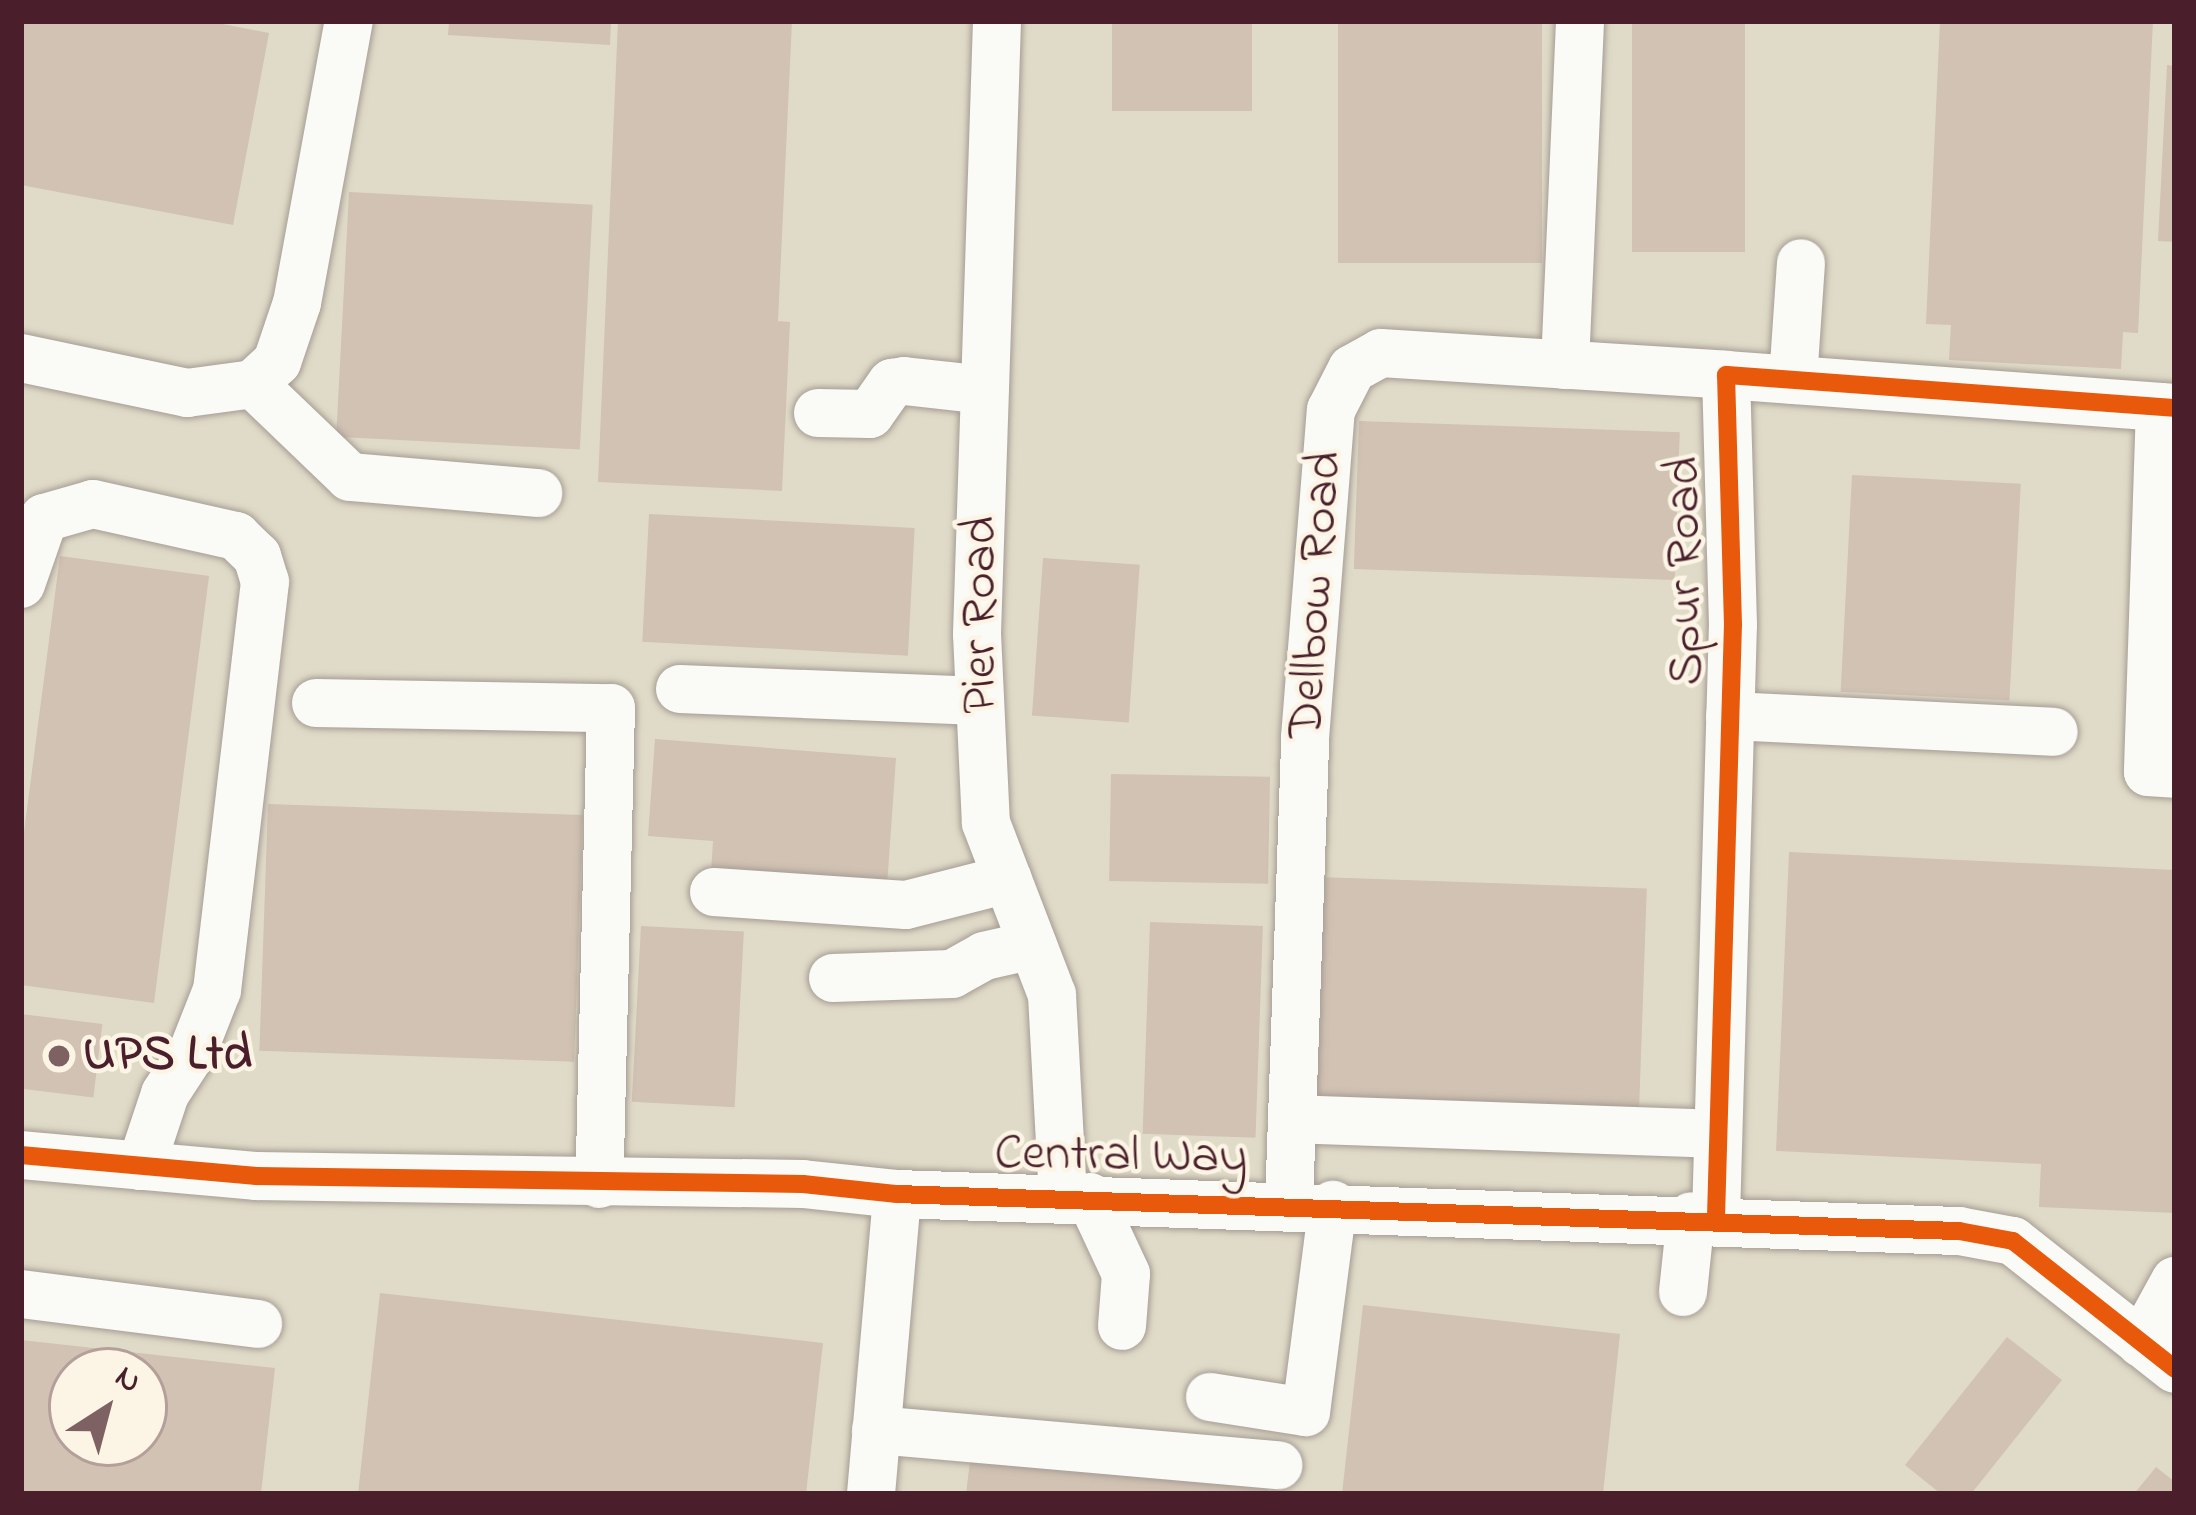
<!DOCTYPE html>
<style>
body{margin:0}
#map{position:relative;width:2196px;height:1515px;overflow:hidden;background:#e0dbc8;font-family:"Indie Flower",sans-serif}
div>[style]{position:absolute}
.building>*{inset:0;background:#d1c2b3;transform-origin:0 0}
.roads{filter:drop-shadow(0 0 3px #a69d94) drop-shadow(0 0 3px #a69d94)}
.minor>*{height:48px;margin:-24px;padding:0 24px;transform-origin:24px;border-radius:24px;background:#fafaf7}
.cycleway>*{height:18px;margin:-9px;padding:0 9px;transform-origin:9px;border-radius:9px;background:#e8590c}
.dots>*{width:33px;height:33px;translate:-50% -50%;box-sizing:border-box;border:6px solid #fcf5e5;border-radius:50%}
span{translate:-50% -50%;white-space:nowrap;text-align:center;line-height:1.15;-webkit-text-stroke:9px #fcf5e5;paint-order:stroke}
.street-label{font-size:51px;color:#4a1f2b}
.poi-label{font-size:51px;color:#4a1f2b;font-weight:700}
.left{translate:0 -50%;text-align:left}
.frame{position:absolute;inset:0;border:24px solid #4a1f2b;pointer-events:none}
.north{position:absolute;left:48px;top:1347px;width:120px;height:120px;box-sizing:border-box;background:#fcf5e5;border:3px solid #b59f9b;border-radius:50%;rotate:36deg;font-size:33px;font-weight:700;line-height:48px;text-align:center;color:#4a1f2b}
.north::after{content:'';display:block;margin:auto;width:42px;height:54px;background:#7e6162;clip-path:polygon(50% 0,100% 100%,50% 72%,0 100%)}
</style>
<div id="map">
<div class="building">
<i style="clip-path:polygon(21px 21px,207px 21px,269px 33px,233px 225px,21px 185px)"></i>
<i style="clip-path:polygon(449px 21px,611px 21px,610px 45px,448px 35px)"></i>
<i style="clip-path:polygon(618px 21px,792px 21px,778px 321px,790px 322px,782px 491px,598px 482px)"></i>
<i style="left:1112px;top:21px;width:140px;height:90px"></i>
<i style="left:1338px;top:21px;width:204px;height:242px"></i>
<i style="left:1632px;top:21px;width:113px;height:231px"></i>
<i style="clip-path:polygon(1940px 21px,2153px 21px,2138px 333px,2123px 332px,2121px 369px,1949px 360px,1951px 325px,1926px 324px)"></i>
<i style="clip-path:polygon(2167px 65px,2175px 66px,2175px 242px,2158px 241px)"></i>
<i style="left:349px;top:192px;width:244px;height:245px;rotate:3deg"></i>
<i style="left:1359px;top:421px;width:321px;height:148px;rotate:2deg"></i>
<i style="left:1852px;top:475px;width:169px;height:217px;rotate:3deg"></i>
<i style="left:649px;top:514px;width:266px;height:128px;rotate:3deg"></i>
<i style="clip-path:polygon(60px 556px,209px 576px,154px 1003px,21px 985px,21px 855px)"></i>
<i style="left:1043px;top:558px;width:97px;height:158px;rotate:4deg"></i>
<i style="clip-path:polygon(655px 739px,896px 758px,887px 886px,711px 872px,713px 841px,648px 836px)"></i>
<i style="left:1111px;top:774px;width:159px;height:107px;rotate:1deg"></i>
<i style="left:268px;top:804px;width:315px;height:247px;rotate:2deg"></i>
<i style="clip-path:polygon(1789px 852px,2175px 870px,2175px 1213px,2039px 1207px,2041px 1164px,1776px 1151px)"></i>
<i style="left:1319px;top:877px;width:328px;height:232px;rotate:2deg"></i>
<i style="left:1150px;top:922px;width:113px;height:212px;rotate:2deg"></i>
<i style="left:641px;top:926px;width:103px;height:176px;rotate:3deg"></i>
<i style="left:21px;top:1014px;width:82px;height:74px;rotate:7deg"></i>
<i style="clip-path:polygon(380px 1293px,823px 1343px,806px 1494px,358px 1494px)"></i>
<i style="clip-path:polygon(1363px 1305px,1620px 1334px,1603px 1494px,1342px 1494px)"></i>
<i style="clip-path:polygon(2007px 1337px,2062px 1380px,1971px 1494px,1941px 1494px,1905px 1465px)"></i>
<i style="clip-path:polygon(evenodd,21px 1340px,275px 1368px,261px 1494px,21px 1494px,21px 1340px,72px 1371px,144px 1371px,144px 1443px,72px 1443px,72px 1371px)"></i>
<i style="clip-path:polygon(971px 1453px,1268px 1489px,1267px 1494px,966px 1494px)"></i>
<i style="clip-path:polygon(2156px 1467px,2175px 1482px,2175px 1494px,2134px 1494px)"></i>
</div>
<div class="roads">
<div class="minor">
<i style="left:997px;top:21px;width:613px;rotate:91.87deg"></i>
<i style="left:977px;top:634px;width:189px;rotate:87.3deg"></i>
<i style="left:986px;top:823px;width:184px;rotate:69deg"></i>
<i style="left:1052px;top:995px;width:202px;rotate:86.9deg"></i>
<i style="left:21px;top:358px;width:170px;rotate:11.9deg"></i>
<i style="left:187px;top:393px;width:67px;rotate:-7.8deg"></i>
<i style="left:253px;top:384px;width:33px;rotate:-43deg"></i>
<i style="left:277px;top:362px;width:62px;rotate:-71.3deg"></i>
<i style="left:297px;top:303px;width:287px;rotate:-79.6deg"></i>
<i style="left:1565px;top:365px;width:344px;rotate:-87.5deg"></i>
<i style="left:1793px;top:380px;width:117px;rotate:-86.1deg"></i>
<i style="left:253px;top:384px;width:134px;rotate:43.8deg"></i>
<i style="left:350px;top:477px;width:189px;rotate:4.9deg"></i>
<i style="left:2160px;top:407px;width:365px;rotate:91.9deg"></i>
<i style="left:2148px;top:772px;width:27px;rotate:4deg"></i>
<i style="left:818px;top:413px;width:52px;rotate:1.1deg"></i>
<i style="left:870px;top:414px;width:38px;rotate:-55deg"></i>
<i style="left:892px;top:383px;width:12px;rotate:-9deg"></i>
<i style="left:904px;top:381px;width:81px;rotate:6.3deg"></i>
<i style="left:21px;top:584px;width:70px;rotate:-70.8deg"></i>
<i style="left:44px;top:518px;width:51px;rotate:-15.9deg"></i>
<i style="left:93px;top:504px;width:147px;rotate:12.6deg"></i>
<i style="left:236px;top:536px;width:29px;rotate:44deg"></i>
<i style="left:257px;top:556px;width:27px;rotate:73deg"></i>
<i style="left:265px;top:582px;width:411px;rotate:96.7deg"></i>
<i style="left:217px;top:990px;width:66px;rotate:111.5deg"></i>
<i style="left:193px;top:1051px;width:51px;rotate:123.1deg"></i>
<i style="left:165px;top:1094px;width:76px;rotate:108.4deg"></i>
<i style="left:680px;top:689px;width:300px;rotate:2.3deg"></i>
<i style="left:316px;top:703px;width:295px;rotate:1deg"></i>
<i style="left:611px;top:708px;width:476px;rotate:91.4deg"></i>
<i style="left:1730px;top:716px;width:324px;rotate:2.8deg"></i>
<i style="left:714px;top:892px;width:192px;rotate:3.9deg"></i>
<i style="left:906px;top:905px;width:105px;rotate:-14.3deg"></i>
<i style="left:833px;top:978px;width:119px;rotate:-1.9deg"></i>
<i style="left:952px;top:974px;width:37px;rotate:-29deg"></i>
<i style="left:984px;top:956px;width:50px;rotate:-12.7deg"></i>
<i style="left:1292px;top:1119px;width:426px;rotate:2deg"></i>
<i style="left:21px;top:1155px;width:236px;rotate:5.1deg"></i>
<i style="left:256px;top:1176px;width:547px;rotate:0.84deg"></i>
<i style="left:803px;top:1184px;width:95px;rotate:6.1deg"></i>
<i style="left:897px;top:1194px;width:1063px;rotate:2deg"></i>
<i style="left:1959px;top:1231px;width:55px;rotate:10.5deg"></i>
<i style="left:2013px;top:1241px;width:206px;rotate:38.3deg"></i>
<i style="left:1090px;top:1197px;width:85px;rotate:64.9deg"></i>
<i style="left:1126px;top:1274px;width:52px;rotate:94.4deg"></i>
<i style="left:1289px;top:1204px;width:466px;rotate:-88deg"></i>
<i style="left:1305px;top:738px;width:329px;rotate:-85.5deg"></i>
<i style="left:1331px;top:410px;width:46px;rotate:-62.9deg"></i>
<i style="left:1352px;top:369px;width:33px;rotate:-29deg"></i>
<i style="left:1381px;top:353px;width:346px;rotate:3.6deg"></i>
<i style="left:1716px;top:1217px;width:592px;rotate:-88.36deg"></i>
<i style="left:1733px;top:625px;width:250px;rotate:-91.6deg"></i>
<i style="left:1726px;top:375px;width:450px;rotate:4.2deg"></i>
<i style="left:1683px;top:1292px;width:76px;rotate:-84deg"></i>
<i style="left:21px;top:1294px;width:239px;rotate:7.2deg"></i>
<i style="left:2141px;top:1343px;width:71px;rotate:-61.3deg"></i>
<i style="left:1210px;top:1397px;width:97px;rotate:8.9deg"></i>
<i style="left:1306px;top:1412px;width:209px;rotate:-82.6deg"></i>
<i style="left:876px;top:1430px;width:404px;rotate:5deg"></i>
<i style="left:871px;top:1494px;width:301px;rotate:-85deg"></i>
</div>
</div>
<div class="cycleway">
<i style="left:21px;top:1155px;width:236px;rotate:5.1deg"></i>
<i style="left:256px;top:1176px;width:547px;rotate:0.84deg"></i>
<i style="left:803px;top:1184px;width:95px;rotate:6.1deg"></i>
<i style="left:897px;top:1194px;width:1063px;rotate:2deg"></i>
<i style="left:1959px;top:1231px;width:55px;rotate:10.5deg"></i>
<i style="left:2013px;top:1241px;width:206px;rotate:38.3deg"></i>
<i style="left:1716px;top:1217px;width:592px;rotate:-88.36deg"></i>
<i style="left:1733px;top:625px;width:250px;rotate:-91.6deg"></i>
<i style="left:1726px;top:375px;width:450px;rotate:4.2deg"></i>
</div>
<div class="dots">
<i style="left:59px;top:1056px;background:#7e6162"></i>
</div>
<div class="street-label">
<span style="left:1687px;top:571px;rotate:-91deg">Spur Road</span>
<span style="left:1317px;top:595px;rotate:-86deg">Dellbow Road</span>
<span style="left:982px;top:615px;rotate:-90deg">Pier Road</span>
<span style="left:1121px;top:1157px;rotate:1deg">Central Way</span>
</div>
<div class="poi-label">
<span class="left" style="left:83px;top:1056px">UPS Ltd</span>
</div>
<div class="frame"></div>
<div class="north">N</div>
</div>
